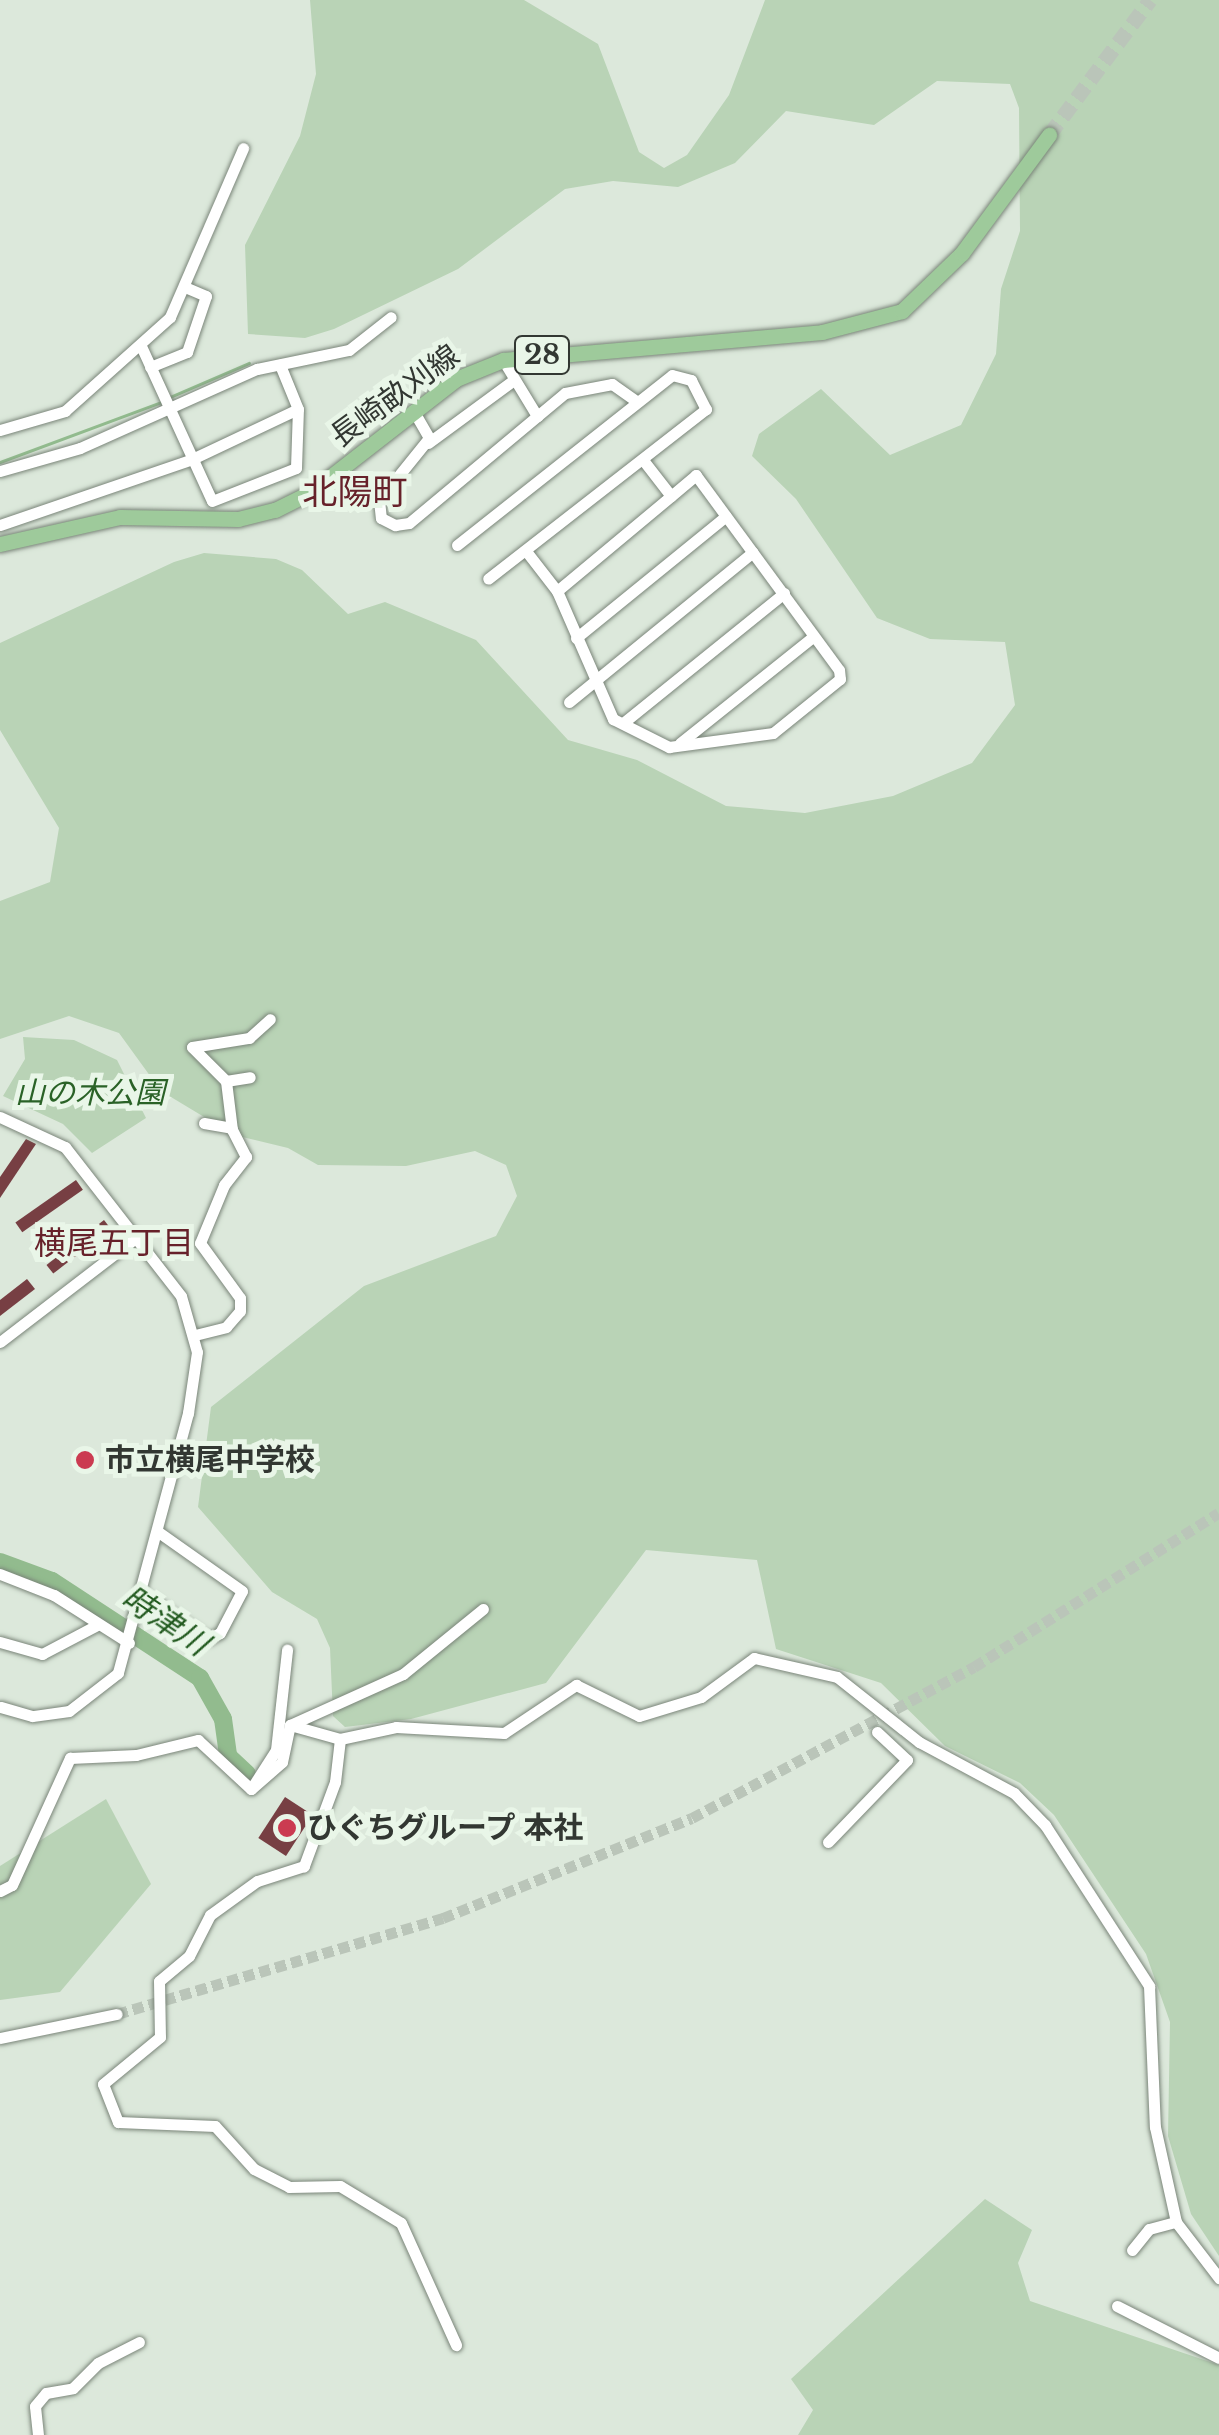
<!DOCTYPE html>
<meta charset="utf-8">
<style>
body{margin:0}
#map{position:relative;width:1219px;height:2435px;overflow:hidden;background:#dce8db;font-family:"Libre Baskerville","Noto Sans JP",serif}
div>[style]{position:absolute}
.green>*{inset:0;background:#b9d3b6}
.stream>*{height:2.5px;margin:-1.25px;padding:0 1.25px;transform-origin:1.25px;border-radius:1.25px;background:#92bb8e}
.river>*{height:18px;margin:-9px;padding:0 9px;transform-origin:9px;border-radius:9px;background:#92bb8e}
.building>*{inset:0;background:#773f43;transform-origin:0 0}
.minor-tunnel>*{height:11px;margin-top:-5.5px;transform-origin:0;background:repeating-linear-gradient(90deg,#bac5b9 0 11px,transparent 0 16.5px)}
.major-tunnel>*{height:15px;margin-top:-7.5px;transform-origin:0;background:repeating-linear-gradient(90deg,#bac5b9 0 15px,transparent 0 23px)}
.roads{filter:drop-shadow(0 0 2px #7a8579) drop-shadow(0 0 2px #7a8579)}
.minor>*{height:11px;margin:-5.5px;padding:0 5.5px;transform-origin:5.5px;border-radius:5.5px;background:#fff}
.major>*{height:15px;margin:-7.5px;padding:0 7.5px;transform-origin:7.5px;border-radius:7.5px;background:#9eca9b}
.dots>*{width:28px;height:28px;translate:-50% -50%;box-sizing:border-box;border:5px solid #e9f6e8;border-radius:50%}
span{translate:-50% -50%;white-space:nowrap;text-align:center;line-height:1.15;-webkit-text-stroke:10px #e9f6e8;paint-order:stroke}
.shield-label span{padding:2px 8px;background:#e9f6e8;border:2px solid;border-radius:8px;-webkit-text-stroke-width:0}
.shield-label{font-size:28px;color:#323732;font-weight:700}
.street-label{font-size:30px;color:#323732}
.park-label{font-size:30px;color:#2a6227;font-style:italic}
.poi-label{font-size:30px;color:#323732;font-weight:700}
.left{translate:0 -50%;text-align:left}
.neighbourhood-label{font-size:32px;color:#67212a}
.water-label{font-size:32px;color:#21591e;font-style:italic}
.quarter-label{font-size:35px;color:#67212a}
</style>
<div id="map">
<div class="green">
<i style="clip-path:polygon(310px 0,524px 0,598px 44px,639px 152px,664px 168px,687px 155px,729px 95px,765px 0,1219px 0,1219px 2256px,1191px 2214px,1168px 2136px,1170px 2022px,1146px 1954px,1054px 1815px,1020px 1783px,945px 1746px,881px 1683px,776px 1649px,757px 1560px,646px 1550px,546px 1683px,411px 1719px,345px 1727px,333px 1716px,330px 1648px,317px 1619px,272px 1592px,198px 1507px,211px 1407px,364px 1286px,496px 1236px,517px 1196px,506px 1165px,475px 1151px,406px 1166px,318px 1165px,288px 1148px,234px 1135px,161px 1091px,119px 1033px,69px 1016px,0 1039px,0 901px,50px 882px,59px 828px,0 730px,0 643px,174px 562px,204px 553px,276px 559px,302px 570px,348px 614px,385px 602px,476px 640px,568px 740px,637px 760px,726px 806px,805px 813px,893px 796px,972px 763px,1015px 705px,1005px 642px,930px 639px,877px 618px,796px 499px,752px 456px,759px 434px,821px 389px,890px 455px,961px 425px,996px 354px,1001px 289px,1020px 231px,1019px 108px,1010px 84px,937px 81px,874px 125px,786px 111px,735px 163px,678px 187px,613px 181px,565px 189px,458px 269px,334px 329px,305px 338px,248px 334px,245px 245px,300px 136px,316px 74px)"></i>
<i style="clip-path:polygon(23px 1037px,74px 1040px,117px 1060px,146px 1118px,92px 1153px,63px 1124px,3px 1096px,25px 1059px)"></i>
<i style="clip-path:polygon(106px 1799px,151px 1884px,60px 1992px,0 2000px,0 1866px)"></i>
<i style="clip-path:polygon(985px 2199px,1032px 2230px,1018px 2263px,1030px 2301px,1219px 2365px,1219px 2435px,798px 2435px,813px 2410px,791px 2379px)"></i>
</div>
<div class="stream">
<i style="left:168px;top:398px;width:88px;rotate:-23.4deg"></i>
<i style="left:0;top:462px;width:172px;rotate:-20.4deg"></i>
</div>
<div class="river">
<i style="left:0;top:1562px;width:55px;rotate:20.1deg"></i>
<i style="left:52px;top:1581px;width:177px;rotate:33.2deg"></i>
<i style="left:200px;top:1678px;width:47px;rotate:60.7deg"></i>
<i style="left:223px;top:1719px;width:37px;rotate:82deg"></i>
<i style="left:228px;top:1756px;width:26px;rotate:43deg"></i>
</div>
<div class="building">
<i style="clip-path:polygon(26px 1139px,36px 1144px,0 1198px,0 1177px)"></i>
<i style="left:76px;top:1180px;width:12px;height:74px;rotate:55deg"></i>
<i style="left:104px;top:1220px;width:11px;height:73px;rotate:52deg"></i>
<i style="clip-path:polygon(27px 1279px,35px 1289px,0 1316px,0 1300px)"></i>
<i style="left:285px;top:1797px;width:33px;height:49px;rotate:33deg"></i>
</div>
<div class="minor-tunnel">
<i style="left:117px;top:2014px;width:340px;rotate:-16.4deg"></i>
<i style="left:443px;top:1918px;width:268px;rotate:-21.9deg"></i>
<i style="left:692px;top:1818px;width:320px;rotate:-28.2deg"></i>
<i style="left:974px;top:1667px;width:289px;rotate:-32.2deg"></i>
</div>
<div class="major-tunnel">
<i style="left:1049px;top:135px;width:169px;rotate:-53.2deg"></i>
</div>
<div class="roads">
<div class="minor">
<i style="left:141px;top:346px;width:170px;rotate:65.4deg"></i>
<i style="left:212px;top:501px;width:90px;rotate:-21.4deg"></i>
<i style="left:296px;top:468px;width:59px;rotate:-88.1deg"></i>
<i style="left:298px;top:409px;width:48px;rotate:-112.2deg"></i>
<i style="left:503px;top:360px;width:66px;rotate:58.7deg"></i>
<i style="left:150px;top:367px;width:40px;rotate:-22deg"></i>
<i style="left:187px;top:352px;width:59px;rotate:-71.3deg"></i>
<i style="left:206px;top:296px;width:23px;rotate:-157deg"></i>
<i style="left:413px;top:410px;width:32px;rotate:60deg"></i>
<i style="left:429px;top:438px;width:80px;rotate:128.9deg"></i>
<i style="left:379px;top:500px;width:18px;rotate:84deg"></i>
<i style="left:381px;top:518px;width:16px;rotate:27deg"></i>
<i style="left:395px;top:525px;width:14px;rotate:-8deg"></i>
<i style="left:409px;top:523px;width:203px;rotate:-39.8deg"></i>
<i style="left:565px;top:393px;width:48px;rotate:-10.8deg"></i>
<i style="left:612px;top:384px;width:29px;rotate:35deg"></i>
<i style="left:0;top:430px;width:68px;rotate:-16.3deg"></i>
<i style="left:65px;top:411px;width:141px;rotate:-41.8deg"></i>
<i style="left:170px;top:317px;width:184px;rotate:-66.6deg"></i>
<i style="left:428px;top:443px;width:103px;rotate:-36.3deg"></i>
<i style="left:0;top:471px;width:83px;rotate:-16deg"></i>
<i style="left:80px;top:448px;width:194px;rotate:-24.1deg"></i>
<i style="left:257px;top:369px;width:94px;rotate:-11.7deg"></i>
<i style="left:349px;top:350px;width:53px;rotate:-38.2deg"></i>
<i style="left:0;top:525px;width:201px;rotate:-18.9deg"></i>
<i style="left:190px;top:460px;width:119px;rotate:-25.3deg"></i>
<i style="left:457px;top:545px;width:274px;rotate:-38.3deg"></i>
<i style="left:672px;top:375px;width:20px;rotate:15deg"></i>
<i style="left:691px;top:380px;width:33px;rotate:63deg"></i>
<i style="left:706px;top:409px;width:276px;rotate:142.1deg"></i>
<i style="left:526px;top:551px;width:51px;rotate:52.2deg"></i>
<i style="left:557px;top:591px;width:140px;rotate:66.4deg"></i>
<i style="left:613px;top:719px;width:63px;rotate:26.6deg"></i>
<i style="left:669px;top:747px;width:105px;rotate:-7.7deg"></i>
<i style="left:773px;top:733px;width:86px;rotate:-38.9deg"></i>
<i style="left:840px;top:679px;width:9px;rotate:-96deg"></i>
<i style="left:839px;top:670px;width:242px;rotate:-126.3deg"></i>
<i style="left:696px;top:475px;width:33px;rotate:140deg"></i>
<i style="left:671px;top:496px;width:46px;rotate:-127.9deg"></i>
<i style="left:557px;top:591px;width:148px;rotate:-39.8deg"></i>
<i style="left:576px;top:638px;width:193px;rotate:-39.1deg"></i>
<i style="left:569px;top:702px;width:237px;rotate:-39.2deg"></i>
<i style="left:623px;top:723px;width:207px;rotate:-38.9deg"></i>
<i style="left:680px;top:743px;width:171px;rotate:-38.6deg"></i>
<i style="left:226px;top:1081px;width:48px;rotate:-135deg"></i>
<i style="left:192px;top:1047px;width:58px;rotate:-9deg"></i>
<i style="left:249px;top:1038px;width:28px;rotate:-42deg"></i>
<i style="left:0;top:1117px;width:72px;rotate:24.8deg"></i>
<i style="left:65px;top:1147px;width:189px;rotate:52.1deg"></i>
<i style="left:181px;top:1296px;width:58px;rotate:74.1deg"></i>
<i style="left:197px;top:1352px;width:62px;rotate:98.4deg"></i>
<i style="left:188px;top:1413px;width:269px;rotate:105.1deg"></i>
<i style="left:118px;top:1673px;width:62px;rotate:142.2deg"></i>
<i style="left:69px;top:1711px;width:37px;rotate:172deg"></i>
<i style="left:32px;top:1716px;width:33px;rotate:-164deg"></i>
<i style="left:204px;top:1123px;width:28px;rotate:10deg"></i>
<i style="left:195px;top:1335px;width:32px;rotate:-14deg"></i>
<i style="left:226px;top:1327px;width:21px;rotate:-49deg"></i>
<i style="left:240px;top:1311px;width:13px;rotate:-90deg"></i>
<i style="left:240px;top:1298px;width:68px;rotate:-126deg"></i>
<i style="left:200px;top:1243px;width:63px;rotate:-67.5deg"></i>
<i style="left:224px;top:1185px;width:36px;rotate:-52deg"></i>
<i style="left:246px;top:1157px;width:30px;rotate:-117deg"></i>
<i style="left:232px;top:1130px;width:49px;rotate:-97deg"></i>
<i style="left:226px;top:1081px;width:24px;rotate:-9deg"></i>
<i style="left:0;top:1342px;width:173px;rotate:-37.5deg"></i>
<i style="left:0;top:1574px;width:58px;rotate:21.3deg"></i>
<i style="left:54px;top:1595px;width:89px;rotate:32.6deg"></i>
<i style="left:141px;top:1592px;width:82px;rotate:35deg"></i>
<i style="left:208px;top:1639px;width:13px;rotate:-27deg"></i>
<i style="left:220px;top:1633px;width:47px;rotate:-62.4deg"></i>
<i style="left:242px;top:1591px;width:104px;rotate:-144.8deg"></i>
<i style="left:0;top:1642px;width:44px;rotate:15.9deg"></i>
<i style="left:42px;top:1654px;width:62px;rotate:-27.8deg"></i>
<i style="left:290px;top:1725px;width:124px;rotate:-24.3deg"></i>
<i style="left:403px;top:1674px;width:103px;rotate:-39.1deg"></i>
<i style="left:340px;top:1739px;width:43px;rotate:96.6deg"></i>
<i style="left:335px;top:1782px;width:90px;rotate:110.3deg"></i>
<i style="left:304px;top:1866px;width:49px;rotate:162.3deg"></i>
<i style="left:257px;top:1881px;width:58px;rotate:144.1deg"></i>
<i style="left:210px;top:1915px;width:46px;rotate:117.1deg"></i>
<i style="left:189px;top:1956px;width:39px;rotate:140deg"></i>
<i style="left:159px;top:1981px;width:56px;rotate:89deg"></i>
<i style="left:160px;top:2037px;width:74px;rotate:140.5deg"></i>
<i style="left:103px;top:2084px;width:41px;rotate:68.5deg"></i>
<i style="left:118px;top:2122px;width:97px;rotate:2.4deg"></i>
<i style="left:215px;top:2126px;width:58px;rotate:47.8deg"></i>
<i style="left:254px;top:2169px;width:39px;rotate:27deg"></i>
<i style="left:289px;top:2187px;width:51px;rotate:-1.1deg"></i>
<i style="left:340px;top:2186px;width:71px;rotate:31.2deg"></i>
<i style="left:401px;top:2223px;width:134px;rotate:65.7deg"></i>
<i style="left:251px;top:1789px;width:41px;rotate:-41.1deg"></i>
<i style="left:282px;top:1762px;width:38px;rotate:-78deg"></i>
<i style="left:290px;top:1725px;width:52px;rotate:15.6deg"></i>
<i style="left:340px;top:1739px;width:57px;rotate:-12.1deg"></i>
<i style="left:396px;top:1727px;width:108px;rotate:3.2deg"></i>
<i style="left:504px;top:1733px;width:87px;rotate:-33.7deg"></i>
<i style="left:576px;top:1685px;width:70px;rotate:26.2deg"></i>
<i style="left:639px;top:1716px;width:65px;rotate:-17deg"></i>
<i style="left:701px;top:1697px;width:66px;rotate:-36.3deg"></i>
<i style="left:754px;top:1658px;width:85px;rotate:12.9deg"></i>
<i style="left:837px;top:1677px;width:105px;rotate:38.4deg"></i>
<i style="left:919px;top:1742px;width:108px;rotate:28.2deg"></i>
<i style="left:1014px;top:1793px;width:45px;rotate:45.9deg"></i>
<i style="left:1045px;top:1825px;width:192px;rotate:57.1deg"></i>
<i style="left:1149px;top:1986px;width:141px;rotate:87.6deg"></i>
<i style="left:1155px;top:2127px;width:97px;rotate:77.5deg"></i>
<i style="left:1176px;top:2222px;width:71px;rotate:52.5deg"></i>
<i style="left:828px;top:1842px;width:114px;rotate:-46.1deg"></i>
<i style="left:907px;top:1760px;width:41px;rotate:-137deg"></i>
<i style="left:0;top:1891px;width:13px;rotate:-27deg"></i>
<i style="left:12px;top:1885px;width:140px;rotate:-65.5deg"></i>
<i style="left:70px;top:1758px;width:66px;rotate:-2.6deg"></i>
<i style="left:136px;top:1755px;width:64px;rotate:-13.6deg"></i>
<i style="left:198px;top:1740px;width:72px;rotate:42.8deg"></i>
<i style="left:251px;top:1789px;width:46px;rotate:-57.3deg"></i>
<i style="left:276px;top:1750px;width:101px;rotate:-83.7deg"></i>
<i style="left:0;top:2038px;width:119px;rotate:-11.6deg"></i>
<i style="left:1132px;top:2250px;width:27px;rotate:-51deg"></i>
<i style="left:1149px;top:2229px;width:28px;rotate:-15deg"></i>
<i style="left:1117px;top:2306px;width:114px;rotate:27deg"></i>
<i style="left:38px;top:2435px;width:29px;rotate:-96deg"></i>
<i style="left:35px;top:2406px;width:17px;rotate:-50deg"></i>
<i style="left:46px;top:2393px;width:27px;rotate:-10deg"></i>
<i style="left:73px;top:2388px;width:35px;rotate:-45deg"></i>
<i style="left:98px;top:2363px;width:46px;rotate:-27.1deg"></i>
</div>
<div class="major">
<i style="left:0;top:544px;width:123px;rotate:-12.7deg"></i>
<i style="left:120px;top:517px;width:118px;rotate:1deg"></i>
<i style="left:238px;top:519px;width:38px;rotate:-14deg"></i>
<i style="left:275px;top:510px;width:40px;rotate:-26.6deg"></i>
<i style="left:311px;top:492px;width:184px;rotate:-37.9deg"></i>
<i style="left:456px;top:379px;width:51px;rotate:-22deg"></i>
<i style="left:503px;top:360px;width:320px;rotate:-5deg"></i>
<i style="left:822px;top:332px;width:83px;rotate:-14.7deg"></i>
<i style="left:902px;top:311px;width:83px;rotate:-44deg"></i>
<i style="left:962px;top:253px;width:147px;rotate:-53.6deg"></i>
</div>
</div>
<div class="dots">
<i style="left:85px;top:1460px;background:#cb3b51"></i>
<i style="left:287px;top:1828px;background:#cb3b51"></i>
</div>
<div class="shield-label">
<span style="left:542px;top:355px">28</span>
</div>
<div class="street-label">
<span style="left:395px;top:396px;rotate:-36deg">長崎畝刈線</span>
</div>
<div class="park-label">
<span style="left:90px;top:1093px">山の木公園</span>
</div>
<div class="poi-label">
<span class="left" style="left:105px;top:1460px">市立横尾中学校</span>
<span class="left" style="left:307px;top:1828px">ひぐちグループ 本社</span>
</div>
<div class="neighbourhood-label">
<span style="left:114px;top:1243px">横尾五丁目</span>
</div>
<div class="water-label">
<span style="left:165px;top:1621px;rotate:34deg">時津川</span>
</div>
<div class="quarter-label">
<span style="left:355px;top:492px">北陽町</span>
</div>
</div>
